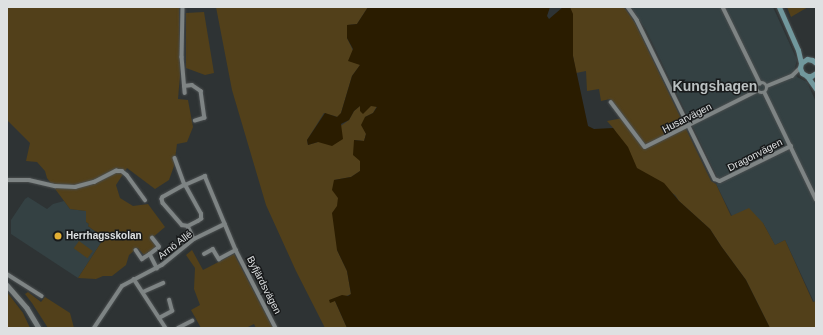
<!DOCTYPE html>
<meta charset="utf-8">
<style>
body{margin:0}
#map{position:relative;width:823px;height:335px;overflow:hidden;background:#2e3334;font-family:Helvetica,sans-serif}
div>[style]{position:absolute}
.built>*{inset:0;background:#344143}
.green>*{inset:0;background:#52401a;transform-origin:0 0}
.water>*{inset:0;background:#2a1c00}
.roads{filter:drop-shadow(0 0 1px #4a4e4f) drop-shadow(0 0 1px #4a4e4f)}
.minor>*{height:3.5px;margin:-1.75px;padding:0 1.75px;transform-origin:1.75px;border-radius:1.75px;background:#7e8484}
.minor>.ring{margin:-1.75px;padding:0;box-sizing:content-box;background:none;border:3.5px solid #7e8484;border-radius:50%}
.tertiary>*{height:4.5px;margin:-2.25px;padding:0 2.25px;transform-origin:2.25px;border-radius:2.25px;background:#7e8484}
.secondary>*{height:5px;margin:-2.5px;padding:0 2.5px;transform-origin:2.5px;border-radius:2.5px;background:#71989d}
.dots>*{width:11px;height:11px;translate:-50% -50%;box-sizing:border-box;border:2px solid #181a1b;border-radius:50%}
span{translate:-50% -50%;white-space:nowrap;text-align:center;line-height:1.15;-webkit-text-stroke:3px #181a1b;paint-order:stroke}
.street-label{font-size:10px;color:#dee1e2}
.poi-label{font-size:10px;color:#dee1e2;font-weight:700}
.left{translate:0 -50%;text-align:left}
.district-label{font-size:14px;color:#bbc1c2;font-weight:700}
.frame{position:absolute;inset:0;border:8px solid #dee1e2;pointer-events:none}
</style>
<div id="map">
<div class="built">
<i style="clip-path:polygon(631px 7px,773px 7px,797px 60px,794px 71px,797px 77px,807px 82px,816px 102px,816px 301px,814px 302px,785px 240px,775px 245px,763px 223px,732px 216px,716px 184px,720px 183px,646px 30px)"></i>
<i style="clip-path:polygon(28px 197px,47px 209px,53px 204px,64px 201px,70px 209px,86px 211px,86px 222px,89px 224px,88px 226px,104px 238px,78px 278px,11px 234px,11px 220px,25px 199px)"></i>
</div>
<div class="green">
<i style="clip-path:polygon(7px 7px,179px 7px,180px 76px,178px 99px,188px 100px,193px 127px,187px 142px,177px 144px,174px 166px,169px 180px,155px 189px,127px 168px,116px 185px,120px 198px,133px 206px,148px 204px,165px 227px,152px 238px,157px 244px,156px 248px,147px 255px,143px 254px,138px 248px,136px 249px,129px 255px,126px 265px,112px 276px,103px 276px,96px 279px,78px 278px,104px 238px,88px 226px,89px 224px,86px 222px,86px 211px,70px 209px,47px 178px,45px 171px,37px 162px,26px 161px,30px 143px,7px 120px)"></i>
<i style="clip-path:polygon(216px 7px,368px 7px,357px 24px,348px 25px,347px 38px,360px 65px,352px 76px,341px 113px,338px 117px,324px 113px,307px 140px,308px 145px,318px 142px,349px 120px,354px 111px,361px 105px,377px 106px,373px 113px,365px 117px,366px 134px,364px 141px,354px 140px,361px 161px,360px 171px,351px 177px,334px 180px,338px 198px,337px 250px,347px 271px,351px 294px,335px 301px,347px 328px,325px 328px,296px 271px,266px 205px,232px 90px)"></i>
<i style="clip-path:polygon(570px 7px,623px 7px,626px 10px,635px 23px,711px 181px,716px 184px,731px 216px,749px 208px,763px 223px,775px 245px,785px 240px,813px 302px,816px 301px,816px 328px,770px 328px,746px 280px,721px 246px,710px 229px,679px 201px,675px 195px,636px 170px,614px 129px,607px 121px,623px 118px,610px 99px,601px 101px,599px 89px,587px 91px,586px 71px,576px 73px,573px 56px,573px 19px)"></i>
<i style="clip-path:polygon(787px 7px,808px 7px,791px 17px)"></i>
<i style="clip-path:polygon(204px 12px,214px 73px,205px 75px,186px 68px,186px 13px)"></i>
<i style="left:79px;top:241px;width:17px;height:9px;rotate:36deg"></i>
<i style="clip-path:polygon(192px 250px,203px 270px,234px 254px,273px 328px,256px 328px,254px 324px,246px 328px,201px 328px,191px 310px,200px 305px,194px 289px,195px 268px,186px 255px)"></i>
<i style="clip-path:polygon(7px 292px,23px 313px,30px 328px,7px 328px)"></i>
<i style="clip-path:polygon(28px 292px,41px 302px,45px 297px,70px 313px,74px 328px,48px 328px,32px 303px,25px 294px)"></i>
</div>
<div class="water">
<i style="clip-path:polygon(368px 7px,550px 7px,547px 16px,549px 19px,563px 7px,570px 7px,573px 14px,573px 56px,588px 126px,594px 129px,613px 128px,628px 147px,637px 168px,664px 183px,679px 201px,710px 229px,721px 246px,746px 280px,770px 328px,347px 328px,335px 301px,330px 303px,329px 300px,342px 295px,348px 296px,351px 294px,347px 271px,337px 250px,332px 213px,337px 206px,338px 198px,332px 190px,334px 180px,351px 177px,360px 171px,360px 161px,353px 155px,354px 140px,364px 141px,366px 134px,361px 125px,365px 117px,373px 113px,377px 107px,371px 106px,363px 114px,360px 111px,360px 106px,354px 111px,349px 120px,341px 124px,343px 139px,332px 146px,318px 142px,308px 145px,307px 140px,325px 113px,337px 117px,341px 113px,352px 76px,360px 65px,348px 61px,353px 49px,347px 38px,347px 25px,357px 24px)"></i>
</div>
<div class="roads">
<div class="minor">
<i style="left:183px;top:7px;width:50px;rotate:91.1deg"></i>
<i style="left:182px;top:57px;width:36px;rotate:85deg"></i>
<i style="left:628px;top:7px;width:16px;rotate:55deg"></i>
<i style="left:637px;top:20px;width:177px;rotate:63.9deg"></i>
<i style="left:715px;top:179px;width:5px;rotate:22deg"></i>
<i style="left:720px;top:181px;width:79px;rotate:-26.2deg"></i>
<i style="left:723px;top:7px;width:85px;rotate:64deg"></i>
<i class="ring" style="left:756.5px;top:82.5px;width:7.5px;height:7.5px"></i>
<i style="left:184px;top:86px;width:8px;rotate:-7deg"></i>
<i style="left:192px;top:85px;width:11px;rotate:34deg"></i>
<i style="left:201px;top:91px;width:27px;rotate:82deg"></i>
<i style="left:205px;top:118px;width:10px;rotate:163deg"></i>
<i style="left:767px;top:86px;width:27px;rotate:-22deg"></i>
<i style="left:792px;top:76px;width:11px;rotate:-45deg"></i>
<i style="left:765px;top:93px;width:118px;rotate:64.3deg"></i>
<i style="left:611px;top:102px;width:56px;rotate:52.9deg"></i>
<i style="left:645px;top:147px;width:125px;rotate:-26.6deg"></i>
<i style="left:175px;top:158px;width:29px;rotate:70deg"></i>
<i style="left:185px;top:185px;width:25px;rotate:151deg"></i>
<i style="left:163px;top:197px;width:2px;rotate:117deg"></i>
<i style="left:162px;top:199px;width:4px;rotate:76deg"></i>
<i style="left:163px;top:203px;width:29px;rotate:49deg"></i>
<i style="left:182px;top:225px;width:6px;rotate:9deg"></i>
<i style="left:188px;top:226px;width:11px;rotate:-27deg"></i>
<i style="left:198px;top:221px;width:4px;rotate:-34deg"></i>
<i style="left:201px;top:219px;width:5px;rotate:-90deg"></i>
<i style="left:201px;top:214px;width:33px;rotate:-119deg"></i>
<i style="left:185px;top:185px;width:22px;rotate:-24deg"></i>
<i style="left:205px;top:176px;width:80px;rotate:67.3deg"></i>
<i style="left:236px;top:250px;width:88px;rotate:62.9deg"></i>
<i style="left:7px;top:180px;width:22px"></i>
<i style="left:29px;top:180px;width:27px;rotate:13deg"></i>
<i style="left:55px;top:186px;width:20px;rotate:3deg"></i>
<i style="left:75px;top:187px;width:20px;rotate:-15deg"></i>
<i style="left:94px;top:182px;width:25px;rotate:-27deg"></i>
<i style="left:116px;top:171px;width:6px"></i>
<i style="left:122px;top:171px;width:6px;rotate:39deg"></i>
<i style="left:127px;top:175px;width:31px;rotate:54deg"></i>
<i style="left:188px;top:226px;width:14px;rotate:65deg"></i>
<i style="left:136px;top:250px;width:11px;rotate:56deg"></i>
<i style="left:142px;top:259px;width:9px;rotate:-32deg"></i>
<i style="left:150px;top:254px;width:11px;rotate:-38deg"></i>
<i style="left:159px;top:247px;width:11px;rotate:-128deg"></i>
<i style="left:150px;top:254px;width:16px;rotate:63deg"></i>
<i style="left:204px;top:254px;width:10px;rotate:-29deg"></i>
<i style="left:213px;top:249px;width:12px;rotate:59deg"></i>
<i style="left:219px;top:259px;width:19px;rotate:-28deg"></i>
<i style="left:7px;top:274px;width:41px;rotate:32.2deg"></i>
<i style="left:134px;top:279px;width:59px;rotate:56.9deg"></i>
<i style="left:143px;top:292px;width:22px;rotate:-24deg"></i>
<i style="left:159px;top:318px;width:15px;rotate:-28deg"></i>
<i style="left:172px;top:311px;width:11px;rotate:-105deg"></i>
<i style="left:94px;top:328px;width:50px;rotate:-56.3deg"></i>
<i style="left:122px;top:286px;width:45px;rotate:-27.7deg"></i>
<i style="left:162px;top:265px;width:41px;rotate:-39.1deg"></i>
<i style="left:194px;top:239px;width:34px;rotate:-26deg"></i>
<i style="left:178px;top:328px;width:16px;rotate:-27deg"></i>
</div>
<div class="tertiary">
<i style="left:7px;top:285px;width:30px;rotate:49deg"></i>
<i style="left:27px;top:308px;width:23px;rotate:59deg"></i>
</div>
<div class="secondary">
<i style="left:779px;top:7px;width:47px;rotate:66.2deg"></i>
<i style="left:798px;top:50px;width:13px;rotate:77deg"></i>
<i style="left:816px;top:63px;width:5px;rotate:-143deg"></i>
<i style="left:812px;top:60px;width:5px;rotate:-169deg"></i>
<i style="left:807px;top:59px;width:7px;rotate:146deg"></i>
<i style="left:801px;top:63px;width:5px;rotate:101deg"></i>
<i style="left:800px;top:68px;width:5px;rotate:68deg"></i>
<i style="left:802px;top:73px;width:6px;rotate:31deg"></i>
<i style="left:807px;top:76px;width:4px"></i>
<i style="left:811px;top:76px;width:6px;rotate:-31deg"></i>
<i style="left:807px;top:76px;width:16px;rotate:55deg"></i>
</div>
</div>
<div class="dots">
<i style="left:58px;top:236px;background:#e2af34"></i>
</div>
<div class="street-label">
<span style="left:687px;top:118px;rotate:-27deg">Husarvägen</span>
<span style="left:755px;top:155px;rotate:-27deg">Dragonvägen</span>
<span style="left:175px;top:245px;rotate:-37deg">Arnö Allé</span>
<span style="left:264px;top:285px;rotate:63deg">Byfjärdsvägen</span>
</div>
<div class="poi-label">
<span class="left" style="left:66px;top:236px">Herrhagsskolan</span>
</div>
<div class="district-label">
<span style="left:715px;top:86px">Kungshagen</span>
</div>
<div class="frame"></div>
</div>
